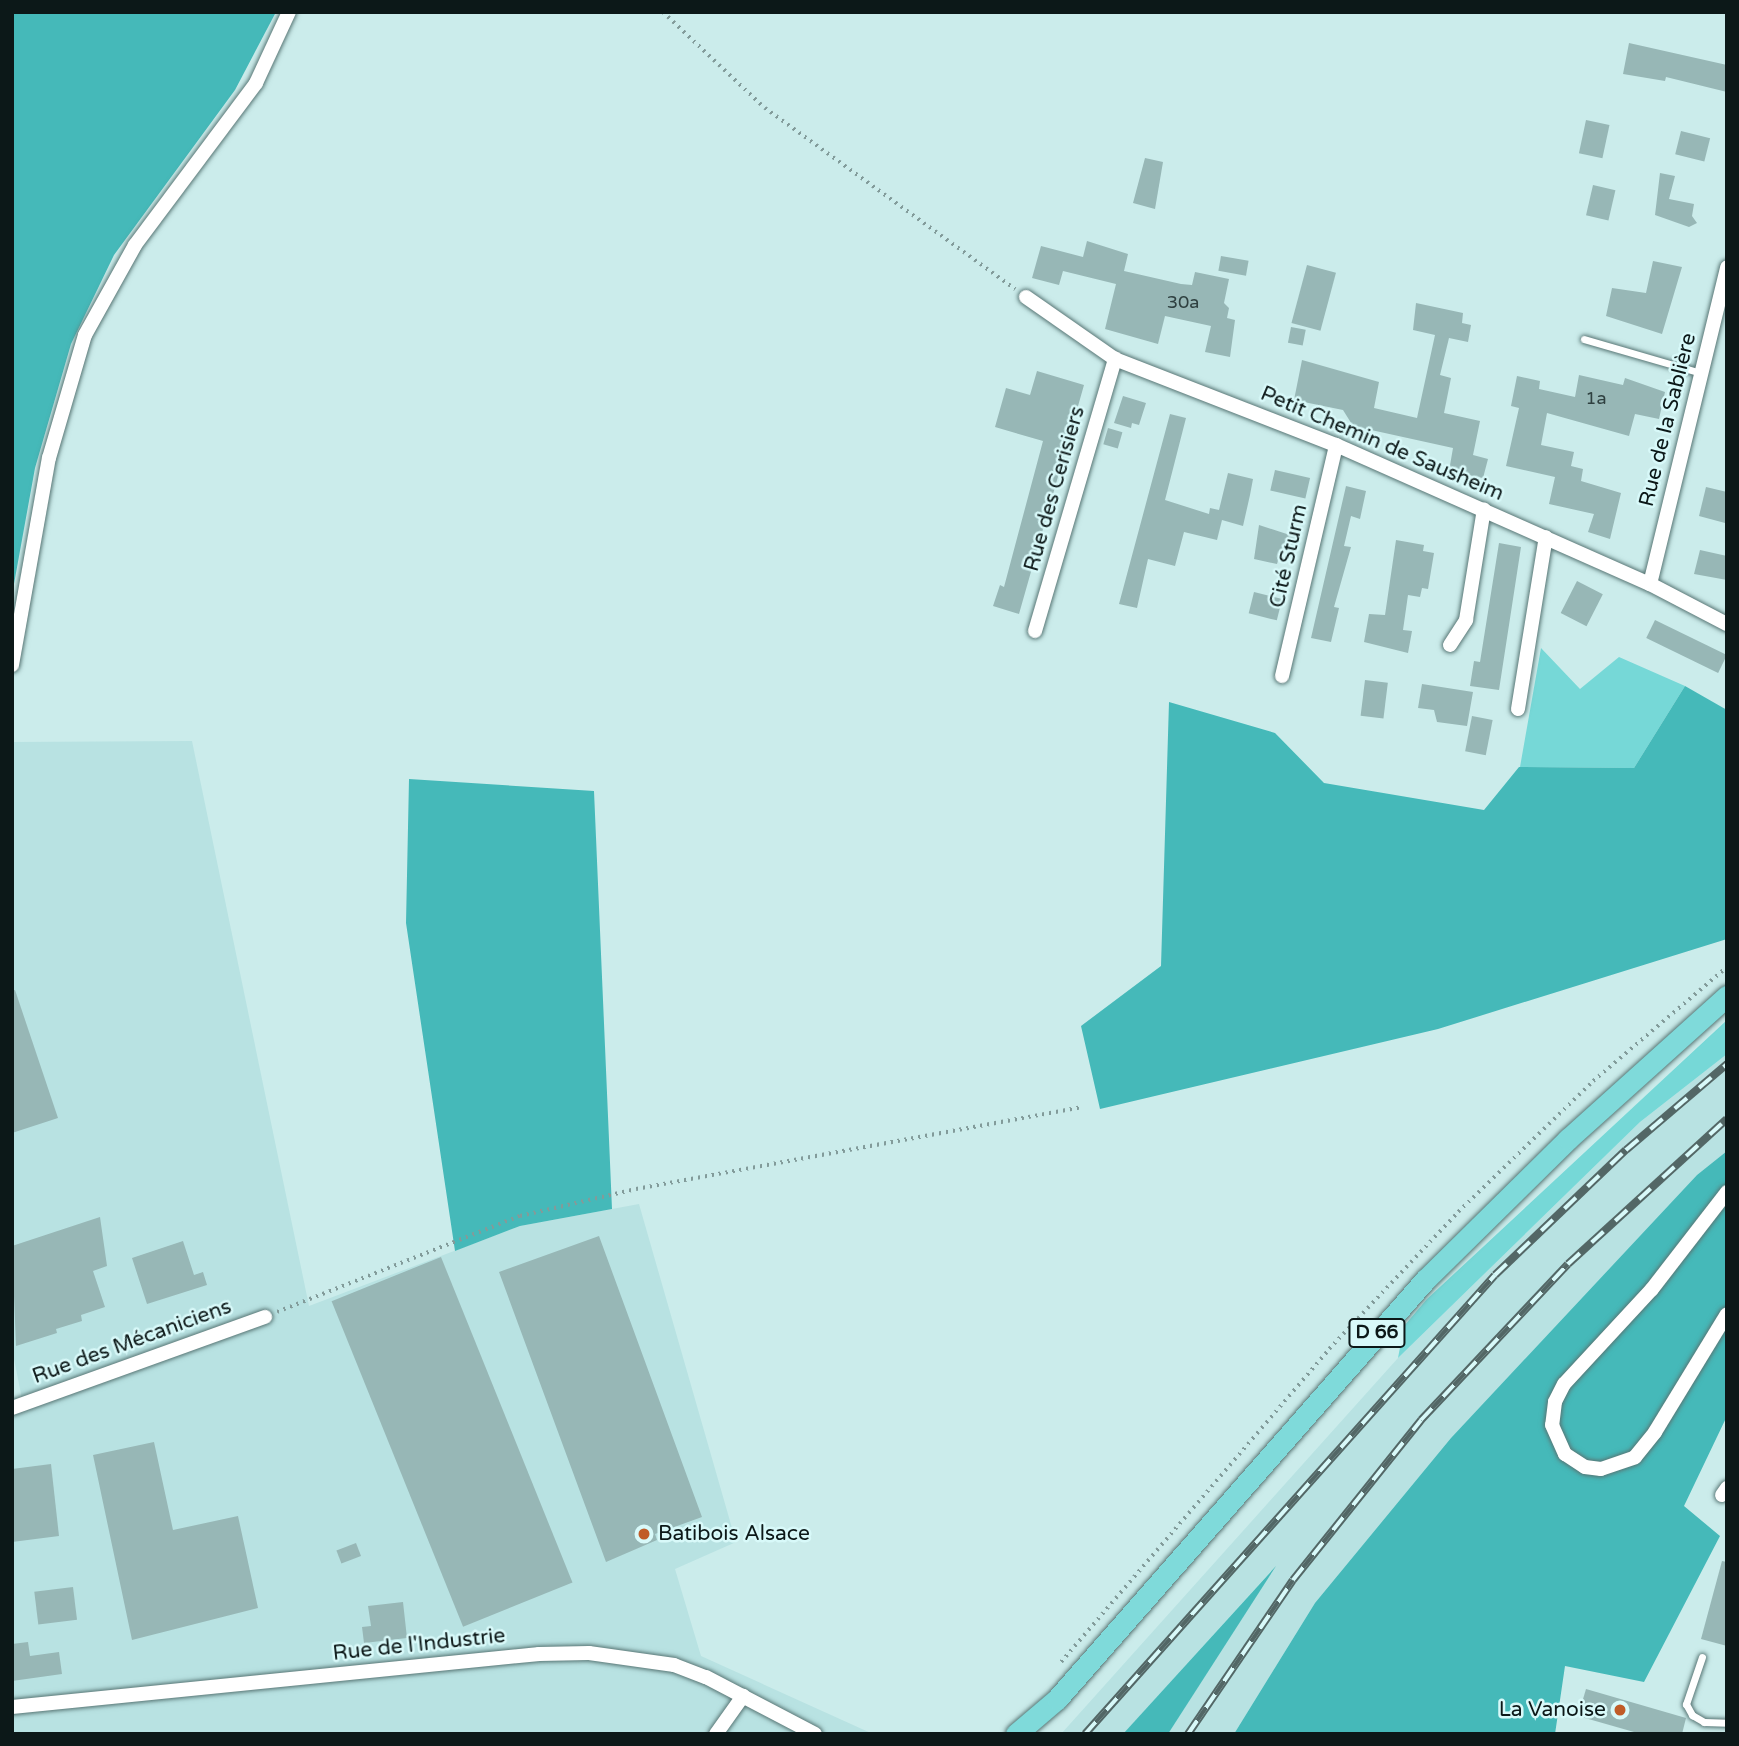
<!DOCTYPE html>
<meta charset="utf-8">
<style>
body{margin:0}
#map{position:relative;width:1739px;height:1746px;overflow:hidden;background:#cbeceb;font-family:"Varela Round",sans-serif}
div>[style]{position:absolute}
.built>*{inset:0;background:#b8e2e2}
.green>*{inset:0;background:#76d8d7}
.forest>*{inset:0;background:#45b9b9}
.building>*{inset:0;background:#97b7b6;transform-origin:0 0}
.path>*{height:3.5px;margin-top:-1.75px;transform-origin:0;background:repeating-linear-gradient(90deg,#829b9a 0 2px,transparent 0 7px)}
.roads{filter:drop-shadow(0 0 2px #587675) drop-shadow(0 0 2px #587675)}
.lane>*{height:7px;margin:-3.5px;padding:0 3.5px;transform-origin:3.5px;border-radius:3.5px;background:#fff}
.street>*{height:14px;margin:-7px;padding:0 7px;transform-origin:7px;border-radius:7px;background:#fff}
.primary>*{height:21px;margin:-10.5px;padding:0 10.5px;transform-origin:10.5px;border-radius:10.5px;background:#7fdada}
.rail>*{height:8px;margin-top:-4px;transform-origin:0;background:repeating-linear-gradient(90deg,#d8f9f9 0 16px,#536766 0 32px);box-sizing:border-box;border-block:2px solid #536766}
.dots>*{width:19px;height:19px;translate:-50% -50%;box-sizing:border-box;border:4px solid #d8f9f9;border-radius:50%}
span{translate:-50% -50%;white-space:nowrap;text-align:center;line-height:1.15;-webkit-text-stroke:5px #d8f9f9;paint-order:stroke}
.number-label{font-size:18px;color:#2f4040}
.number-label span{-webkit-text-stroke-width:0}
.shield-label span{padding:2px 5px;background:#d8f9f9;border:2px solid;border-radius:5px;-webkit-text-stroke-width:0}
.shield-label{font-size:19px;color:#0c1818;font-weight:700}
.street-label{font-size:21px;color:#0c1818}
.poi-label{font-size:21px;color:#0c1818}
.left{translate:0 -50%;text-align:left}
.right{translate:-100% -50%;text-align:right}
.frame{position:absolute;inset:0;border:14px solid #0c1818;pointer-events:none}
</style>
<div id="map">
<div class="built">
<i style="clip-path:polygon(192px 741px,309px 1306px,520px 1226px,639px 1204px,736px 1542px,675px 1569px,701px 1656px,873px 1734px,12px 1734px,12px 1415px,24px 1409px,12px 1349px,12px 742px)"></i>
<i style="clip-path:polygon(1727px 1054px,1727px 1151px,1697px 1175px,1451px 1438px,1315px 1603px,1234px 1734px,1168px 1734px,1272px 1570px,1123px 1734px,1061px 1734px,1398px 1358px,1640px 1122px)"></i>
</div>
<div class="green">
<i style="clip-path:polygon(1541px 648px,1580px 689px,1619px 657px,1685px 686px,1634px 768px,1520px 767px)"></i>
<i style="clip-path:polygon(1727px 1020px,1727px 1054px,1640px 1122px,1398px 1358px,1404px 1326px,1427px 1299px)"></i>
</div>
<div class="forest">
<i style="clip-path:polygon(12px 12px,276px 12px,235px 90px,114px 255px,71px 344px,35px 468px,12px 595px)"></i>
<i style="clip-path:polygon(1685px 686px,1727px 710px,1727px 939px,1438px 1029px,1100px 1109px,1081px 1026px,1161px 966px,1169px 702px,1275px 733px,1324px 783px,1484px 810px,1519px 767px,1634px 768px)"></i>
<i style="clip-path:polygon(409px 779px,594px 791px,612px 1209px,520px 1226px,455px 1251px,406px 923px)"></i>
<i style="clip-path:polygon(1727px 1151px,1727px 1416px,1684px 1506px,1720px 1536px,1644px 1682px,1565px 1666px,1555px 1734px,1234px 1734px,1315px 1603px,1451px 1438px,1697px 1175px)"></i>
<i style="clip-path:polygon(1276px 1566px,1168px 1734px,1123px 1734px)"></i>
</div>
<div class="building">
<i style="clip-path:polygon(1629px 43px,1727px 65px,1727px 92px,1666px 77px,1665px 81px,1623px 74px)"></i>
<i style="left:1586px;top:120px;width:24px;height:34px;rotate:12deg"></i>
<i style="left:1681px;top:131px;width:30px;height:24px;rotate:14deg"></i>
<i style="clip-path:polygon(1145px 158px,1163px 162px,1155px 209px,1133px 203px)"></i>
<i style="clip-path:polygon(1660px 173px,1675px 176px,1669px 199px,1694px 204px,1692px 216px,1697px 223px,1689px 227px,1655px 215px)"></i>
<i style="left:1593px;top:185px;width:23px;height:31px;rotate:13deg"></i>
<i style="clip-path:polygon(1087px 241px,1128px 254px,1124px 271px,1181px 284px,1192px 285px,1195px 272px,1229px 279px,1224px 303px,1229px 308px,1227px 318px,1235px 320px,1230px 357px,1205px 352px,1211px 326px,1165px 316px,1158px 344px,1105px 329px,1116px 284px,1063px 271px,1059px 285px,1032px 278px,1041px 246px,1083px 257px)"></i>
<i style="left:1221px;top:256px;width:28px;height:15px;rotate:10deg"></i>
<i style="clip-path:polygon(1653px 261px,1682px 267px,1662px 334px,1606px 316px,1612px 288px,1646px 293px)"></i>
<i style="left:1307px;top:265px;width:30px;height:60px;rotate:15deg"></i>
<i style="clip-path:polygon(1416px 303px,1463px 313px,1462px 323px,1471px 325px,1468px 342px,1449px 338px,1440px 375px,1451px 378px,1444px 413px,1480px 421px,1473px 455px,1488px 459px,1483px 478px,1449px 471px,1453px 448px,1353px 426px,1343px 410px,1294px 400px,1302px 360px,1379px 382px,1374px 408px,1417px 418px,1435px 335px,1413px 330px)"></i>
<i style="left:1291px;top:327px;width:15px;height:16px;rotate:11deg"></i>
<i style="clip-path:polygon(1037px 371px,1084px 385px,1019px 614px,993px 606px,1000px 585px,1004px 587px,1043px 441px,995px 427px,1006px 388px,1030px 395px)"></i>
<i style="clip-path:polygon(1579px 375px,1623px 385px,1625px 378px,1665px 392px,1659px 419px,1635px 414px,1629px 436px,1547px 413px,1541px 445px,1574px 452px,1571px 466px,1583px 469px,1581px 481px,1621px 493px,1610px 539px,1588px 532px,1594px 514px,1549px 504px,1555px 477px,1506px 466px,1519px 408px,1511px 406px,1517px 376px,1540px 381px,1539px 389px,1575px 397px)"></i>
<i style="clip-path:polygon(1123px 396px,1146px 403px,1139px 425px,1132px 423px,1131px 428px,1114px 423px)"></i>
<i style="clip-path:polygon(1170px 414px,1186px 418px,1165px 500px,1209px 514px,1210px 508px,1219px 510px,1228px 473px,1253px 479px,1250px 495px,1243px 526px,1222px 520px,1217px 540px,1184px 532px,1175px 566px,1148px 559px,1137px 608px,1119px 604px)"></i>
<i style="left:1108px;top:428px;width:15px;height:17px;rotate:16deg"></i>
<i style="left:1275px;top:470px;width:36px;height:21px;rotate:13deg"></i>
<i style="clip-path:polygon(1346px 486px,1366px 491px,1360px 519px,1351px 516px,1344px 546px,1351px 547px,1334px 607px,1339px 608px,1331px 642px,1311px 638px)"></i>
<i style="clip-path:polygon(1706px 487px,1727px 492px,1725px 523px,1699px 516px)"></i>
<i style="clip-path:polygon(1259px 525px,1296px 537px,1291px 557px,1280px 554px,1277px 564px,1254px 559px)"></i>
<i style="clip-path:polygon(1396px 540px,1424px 545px,1423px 551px,1434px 553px,1428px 589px,1422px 588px,1420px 597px,1408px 595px,1403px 630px,1412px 631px,1408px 653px,1364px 642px,1369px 614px,1385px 615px)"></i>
<i style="clip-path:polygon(1499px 543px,1521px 547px,1499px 690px,1470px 686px,1474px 661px,1480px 662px)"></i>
<i style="clip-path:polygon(1700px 550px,1727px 556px,1727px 580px,1694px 574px)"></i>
<i style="left:1577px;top:581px;width:29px;height:36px;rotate:27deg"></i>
<i style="left:1254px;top:592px;width:29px;height:22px;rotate:14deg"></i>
<i style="left:1655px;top:620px;width:80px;height:20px;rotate:26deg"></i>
<i style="left:1365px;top:680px;width:23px;height:36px;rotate:7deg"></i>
<i style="clip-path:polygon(1422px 684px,1473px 692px,1467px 726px,1437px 722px,1434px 710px,1418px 708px)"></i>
<i style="left:1472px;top:716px;width:21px;height:36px;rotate:11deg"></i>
<i style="clip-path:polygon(15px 990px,58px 1118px,12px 1133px,12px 991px)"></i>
<i style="clip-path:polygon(100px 1217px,107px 1266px,93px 1271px,105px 1307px,81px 1315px,82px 1321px,56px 1329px,57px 1333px,16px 1346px,12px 1246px)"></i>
<i style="clip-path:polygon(599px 1236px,702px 1517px,655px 1534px,657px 1540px,606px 1562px,499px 1272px)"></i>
<i style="clip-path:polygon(183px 1241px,194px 1275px,203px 1272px,207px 1285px,147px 1304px,132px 1258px)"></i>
<i style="left:441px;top:1257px;width:351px;height:118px;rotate:68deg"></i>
<i style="clip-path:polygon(154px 1442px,173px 1530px,238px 1516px,258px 1608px,132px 1640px,93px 1455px)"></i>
<i style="clip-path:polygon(51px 1464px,59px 1536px,12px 1542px,12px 1469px)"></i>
<i style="left:356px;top:1543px;width:14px;height:21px;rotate:69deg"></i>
<i style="clip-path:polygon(1722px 1561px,1727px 1562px,1727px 1646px,1701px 1639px)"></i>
<i style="left:73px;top:1587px;width:33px;height:39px;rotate:83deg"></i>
<i style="clip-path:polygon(403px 1602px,407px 1638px,364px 1643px,362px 1627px,371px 1626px,368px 1606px)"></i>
<i style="clip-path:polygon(28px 1642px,30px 1656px,59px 1652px,62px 1674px,12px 1681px,12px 1644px)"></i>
<i style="clip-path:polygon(1586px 1689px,1686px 1718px,1682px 1734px,1641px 1734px,1578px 1716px)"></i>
</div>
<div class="path">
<i style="left:663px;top:12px;width:140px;rotate:43.3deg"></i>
<i style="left:765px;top:108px;width:309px;rotate:35.9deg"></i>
<i style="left:277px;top:1312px;width:261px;rotate:-21.6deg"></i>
<i style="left:520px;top:1216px;width:119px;rotate:-13.1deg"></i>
<i style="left:636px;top:1189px;width:454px;rotate:-10.4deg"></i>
<i style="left:1061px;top:1662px;width:412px;rotate:-49.4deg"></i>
<i style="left:1329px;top:1349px;width:188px;rotate:-46.7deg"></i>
<i style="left:1458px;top:1212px;width:188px;rotate:-44.1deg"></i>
<i style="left:1593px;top:1081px;width:176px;rotate:-40.4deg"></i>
</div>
<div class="roads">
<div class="lane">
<i style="left:1584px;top:339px;width:122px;rotate:16.2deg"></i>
<i style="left:1702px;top:1657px;width:50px;rotate:108.8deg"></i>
<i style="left:1686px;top:1704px;width:13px;rotate:61deg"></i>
<i style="left:1692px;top:1715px;width:14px;rotate:30deg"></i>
<i style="left:1704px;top:1722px;width:23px;rotate:2deg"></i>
</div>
<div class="street">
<i style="left:1026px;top:297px;width:108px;rotate:34.9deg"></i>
<i style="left:1115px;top:359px;width:237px;rotate:21.3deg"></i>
<i style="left:1336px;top:445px;width:343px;rotate:23.9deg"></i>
<i style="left:1650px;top:584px;width:87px;rotate:27.5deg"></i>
<i style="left:1650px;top:584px;width:326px;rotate:-76.3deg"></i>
<i style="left:1035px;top:631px;width:284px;rotate:-73.6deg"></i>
<i style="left:1450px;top:645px;width:30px;rotate:-57deg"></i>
<i style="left:1466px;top:620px;width:112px;rotate:-80.8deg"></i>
<i style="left:12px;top:665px;width:210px;rotate:-79.9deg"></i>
<i style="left:49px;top:458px;width:128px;rotate:-73.7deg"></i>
<i style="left:85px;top:335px;width:103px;rotate:-60.9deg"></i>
<i style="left:135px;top:245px;width:202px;rotate:-53.2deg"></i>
<i style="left:256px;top:83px;width:78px;rotate:-65.1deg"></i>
<i style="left:1282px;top:676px;width:237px;rotate:-76.8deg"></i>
<i style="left:1518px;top:709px;width:174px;rotate:-80.8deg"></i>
<i style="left:1727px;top:1192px;width:123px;rotate:127.7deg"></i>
<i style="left:1652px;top:1289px;width:129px;rotate:132.8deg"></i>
<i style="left:1564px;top:1384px;width:20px;rotate:117deg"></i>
<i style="left:1555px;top:1402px;width:23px;rotate:97deg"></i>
<i style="left:1552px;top:1425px;width:32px;rotate:66deg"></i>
<i style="left:1565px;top:1454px;width:24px;rotate:33deg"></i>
<i style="left:1585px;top:1467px;width:16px;rotate:7deg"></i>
<i style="left:1601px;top:1469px;width:36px;rotate:-19deg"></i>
<i style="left:1635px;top:1457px;width:32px;rotate:-51deg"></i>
<i style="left:1655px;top:1432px;width:138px;rotate:-58.6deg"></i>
<i style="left:12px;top:1408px;width:269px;rotate:-19.8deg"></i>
<i style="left:1722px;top:1495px;width:9px;rotate:-54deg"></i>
<i style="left:12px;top:1707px;width:530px;rotate:-5.74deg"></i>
<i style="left:539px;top:1654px;width:50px;rotate:-1.1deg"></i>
<i style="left:589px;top:1653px;width:86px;rotate:8deg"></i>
<i style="left:674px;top:1665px;width:34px;rotate:21deg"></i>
<i style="left:706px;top:1677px;width:123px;rotate:27.6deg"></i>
<i style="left:716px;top:1734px;width:47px;rotate:-54.6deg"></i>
</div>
<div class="primary">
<i style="left:1016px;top:1734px;width:54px;rotate:-40.5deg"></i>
<i style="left:1057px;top:1699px;width:558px;rotate:-48.71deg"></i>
<i style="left:1425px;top:1280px;width:201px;rotate:-44.6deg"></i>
<i style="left:1568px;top:1139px;width:214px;rotate:-42deg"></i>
</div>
</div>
<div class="rail">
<i style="left:1085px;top:1734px;width:615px;rotate:-48.23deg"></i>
<i style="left:1495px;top:1275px;width:181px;rotate:-43.7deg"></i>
<i style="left:1626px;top:1150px;width:133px;rotate:-40.4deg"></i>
<i style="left:1188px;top:1734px;width:186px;rotate:-55.7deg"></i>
<i style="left:1293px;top:1580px;width:205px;rotate:-51.3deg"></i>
<i style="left:1421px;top:1420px;width:214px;rotate:-46.7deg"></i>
<i style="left:1568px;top:1264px;width:215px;rotate:-42.4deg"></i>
</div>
<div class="dots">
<i style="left:644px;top:1534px;background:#c05c28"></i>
<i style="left:1620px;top:1710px;background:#c05c28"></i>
</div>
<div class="number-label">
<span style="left:1183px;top:302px">30a</span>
<span style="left:1596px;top:398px">1a</span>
</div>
<div class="shield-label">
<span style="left:1377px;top:1333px">D 66</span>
</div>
<div class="street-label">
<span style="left:1668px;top:420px;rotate:-76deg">Rue de la Sablière</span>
<span style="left:1382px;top:444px;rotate:23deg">Petit Chemin de Sausheim</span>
<span style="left:1055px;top:489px;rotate:-74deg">Rue des Cerisiers</span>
<span style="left:1289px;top:556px;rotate:-77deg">Cité Sturm</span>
<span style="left:132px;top:1342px;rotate:-20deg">Rue des Mécaniciens</span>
<span style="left:419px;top:1645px;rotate:-6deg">Rue de l'Industrie</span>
</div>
<div class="poi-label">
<span class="left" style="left:658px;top:1534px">Batibois Alsace</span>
<span class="right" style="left:1606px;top:1710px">La Vanoise</span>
</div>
<div class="frame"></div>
</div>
